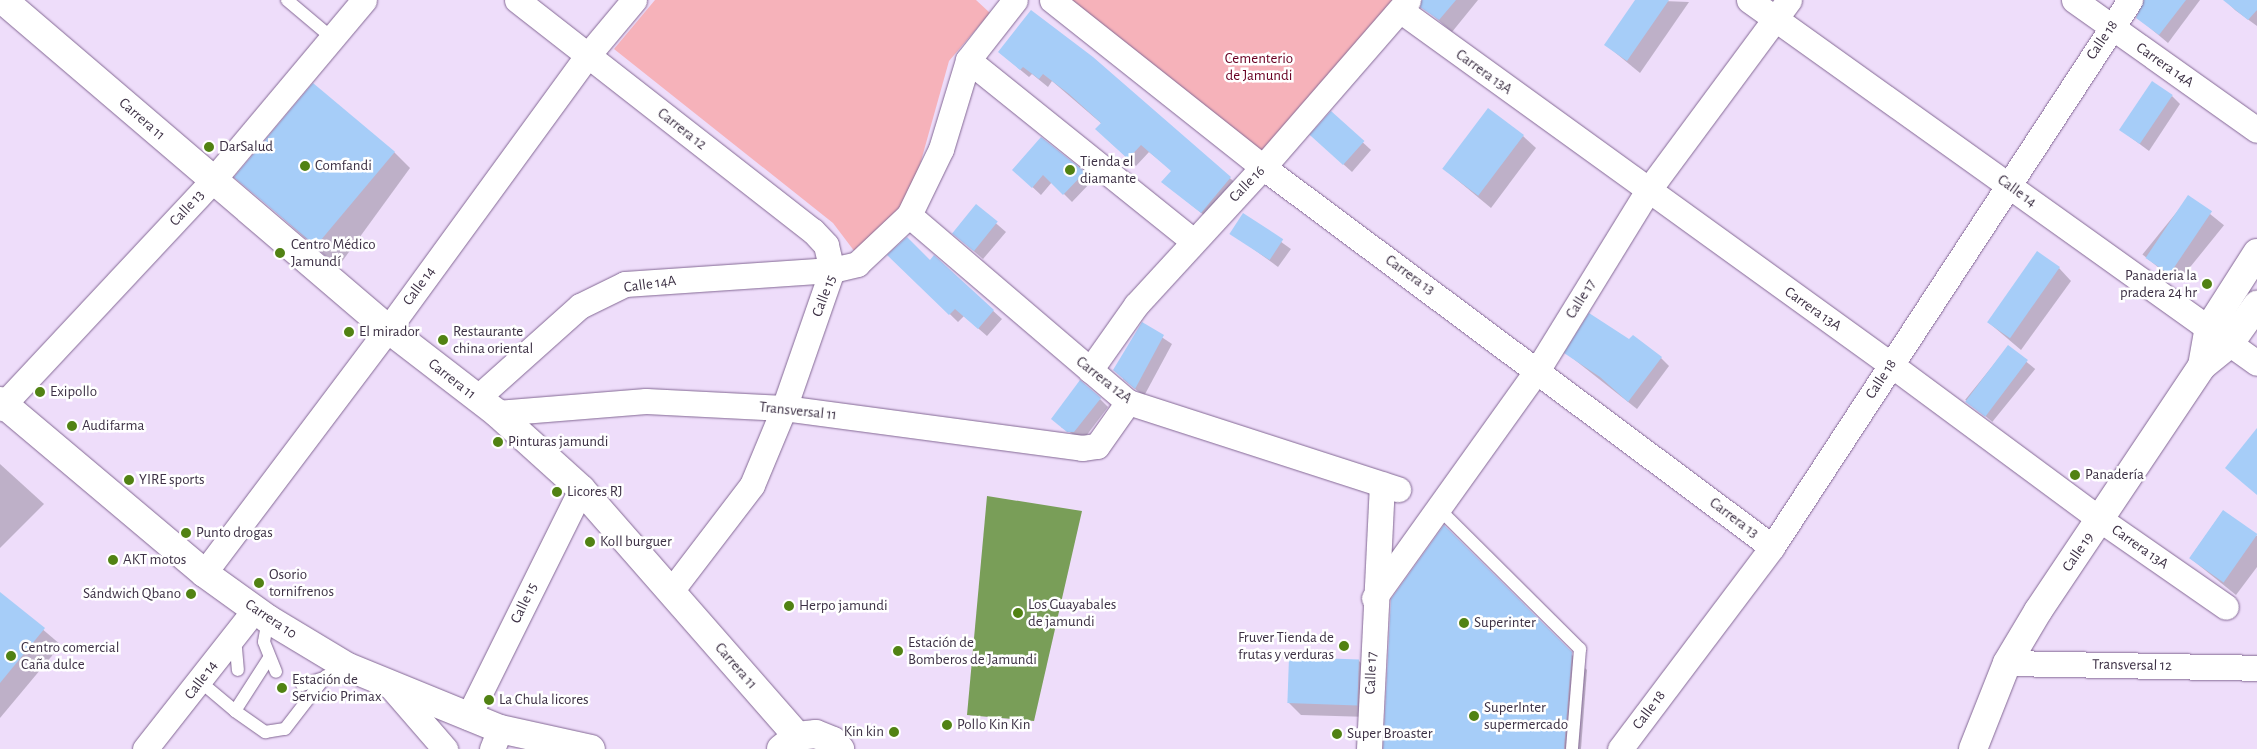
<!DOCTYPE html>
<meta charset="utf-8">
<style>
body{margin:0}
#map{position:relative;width:2257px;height:749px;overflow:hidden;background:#eeddfa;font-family:"Alegreya Sans",sans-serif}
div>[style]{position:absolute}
.green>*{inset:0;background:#f6b2ba}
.water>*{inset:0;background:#799e58}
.shadow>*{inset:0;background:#0003;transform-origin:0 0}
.building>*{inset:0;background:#a6cdf8;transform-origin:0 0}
.roads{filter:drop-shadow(0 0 1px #836894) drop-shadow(0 0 1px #836894)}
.lane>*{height:12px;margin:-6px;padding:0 6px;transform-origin:6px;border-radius:6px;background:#fff}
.street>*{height:25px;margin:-12.5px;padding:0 12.5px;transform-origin:12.5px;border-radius:12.5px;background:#fff}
.secondary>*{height:28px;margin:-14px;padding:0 14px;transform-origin:14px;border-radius:14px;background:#fff}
.dots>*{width:14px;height:14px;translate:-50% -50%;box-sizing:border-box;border:2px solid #fff;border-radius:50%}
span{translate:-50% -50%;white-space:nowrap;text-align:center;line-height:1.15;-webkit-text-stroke:5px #fff;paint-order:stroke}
.street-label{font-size:15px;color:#3d3145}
.park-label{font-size:15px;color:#690023}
.poi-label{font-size:15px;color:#3d3145}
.left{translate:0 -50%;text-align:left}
.right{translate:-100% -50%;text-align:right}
</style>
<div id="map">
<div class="green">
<i style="clip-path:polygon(655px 0,976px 0,990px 13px,949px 61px,907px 211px,858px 256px,833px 223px,614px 49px)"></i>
<i style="clip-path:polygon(1067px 0,1400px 0,1269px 161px)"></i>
</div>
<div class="water">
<i style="clip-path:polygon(987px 496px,1082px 511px,1034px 721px,967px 715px)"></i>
</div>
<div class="shadow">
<i style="clip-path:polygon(1423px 0,1478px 0,1452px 32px,1422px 6px)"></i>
<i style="clip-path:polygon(1637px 0,1689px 2px,1640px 73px,1606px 45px)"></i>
<i style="clip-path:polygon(2145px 0,2200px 0,2168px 43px,2137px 17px)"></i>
<i style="clip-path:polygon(2225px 0,2257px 0,2257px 26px,2235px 10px)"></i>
<i style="clip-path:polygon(999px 52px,1092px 58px,1239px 186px,1210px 220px,1163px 182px,1173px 171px,1149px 152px,1136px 166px,1105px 137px,1102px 124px,1052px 81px,1048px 87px,1032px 74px,1029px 77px)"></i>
<i style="clip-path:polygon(2172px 96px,2180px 104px,2149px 151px,2121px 130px)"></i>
<i style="clip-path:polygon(1331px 113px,1371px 150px,1352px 172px,1320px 143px)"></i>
<i style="clip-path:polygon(1523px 136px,1536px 148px,1491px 208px,1444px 169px)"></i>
<i style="clip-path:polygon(394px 152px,410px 168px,338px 267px,236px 177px)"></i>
<i style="clip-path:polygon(1014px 170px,1084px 173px,1092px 181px,1072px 202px,1052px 182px,1041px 195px)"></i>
<i style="left:2189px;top:197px;width:45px;height:74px;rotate:39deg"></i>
<i style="clip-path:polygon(976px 206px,1006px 232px,983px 259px,962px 241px)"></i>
<i style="left:1244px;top:215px;width:58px;height:22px;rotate:36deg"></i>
<i style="clip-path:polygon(889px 255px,930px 262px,934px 257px,1002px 319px,987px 336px,964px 316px,958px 322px)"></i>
<i style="clip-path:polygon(2059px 268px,2071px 281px,2021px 350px,1988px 322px)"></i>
<i style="clip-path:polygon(1142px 324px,1172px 344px,1144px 396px,1123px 379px)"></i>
<i style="left:2008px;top:347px;width:35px;height:68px;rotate:39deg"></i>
<i style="clip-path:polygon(1566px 353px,1661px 358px,1669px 366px,1637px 409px)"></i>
<i style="clip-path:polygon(1100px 399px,1108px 407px,1083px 440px,1061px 427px)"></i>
<i style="clip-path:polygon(0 464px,44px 504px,0 548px)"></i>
<i style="clip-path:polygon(2223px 511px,2257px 536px,2257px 567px,2236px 595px,2190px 558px)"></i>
<i style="clip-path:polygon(1444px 527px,1587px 670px,1581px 749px,1385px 749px)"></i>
<i style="clip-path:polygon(0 593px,61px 645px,0 718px)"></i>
<i style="clip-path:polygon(1358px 660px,1371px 673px,1369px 717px,1301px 715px,1289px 703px)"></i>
</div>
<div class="building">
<i style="clip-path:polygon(1422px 0,1456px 0,1439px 20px,1420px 7px)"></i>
<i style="clip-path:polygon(1635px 0,1669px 0,1627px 61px,1604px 45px)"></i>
<i style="clip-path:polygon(2144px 0,2186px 0,2159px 35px,2136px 18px)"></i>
<i style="clip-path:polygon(2223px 0,2257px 0,2257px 10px,2248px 20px)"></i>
<i style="clip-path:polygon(1031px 10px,1093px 57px,1231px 177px,1201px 213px,1161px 182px,1171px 171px,1141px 145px,1128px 159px,1095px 129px,1101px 123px,1069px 94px,1043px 74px,1039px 79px,1023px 67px,1020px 70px,998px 52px)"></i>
<i style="left:2152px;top:81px;width:25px;height:59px;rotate:34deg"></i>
<i style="left:313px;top:83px;width:107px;height:123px;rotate:40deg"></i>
<i style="left:1488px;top:108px;width:45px;height:76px;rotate:37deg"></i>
<i style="left:1331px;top:111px;width:45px;height:32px;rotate:42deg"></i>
<i style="clip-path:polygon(1041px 137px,1085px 172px,1063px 195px,1043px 175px,1032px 188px,1012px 170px)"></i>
<i style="left:2188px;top:195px;width:29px;height:76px;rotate:34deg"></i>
<i style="left:976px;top:204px;width:28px;height:38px;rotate:39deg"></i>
<i style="left:1243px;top:213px;width:48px;height:25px;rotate:33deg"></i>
<i style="clip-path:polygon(907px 237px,930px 260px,934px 255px,994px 310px,978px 329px,955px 309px,949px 315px,887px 255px)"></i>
<i style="left:2037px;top:251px;width:28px;height:87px;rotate:35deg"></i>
<i style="clip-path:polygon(1589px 313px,1629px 339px,1633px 335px,1662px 357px,1628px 402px,1600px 377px,1564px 353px)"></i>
<i style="clip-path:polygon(1142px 322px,1164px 335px,1135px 389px,1113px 370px)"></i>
<i style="left:2008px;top:345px;width:25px;height:71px;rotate:37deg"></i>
<i style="clip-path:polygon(1080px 380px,1101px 398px,1074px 432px,1067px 432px,1051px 419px)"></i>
<i style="clip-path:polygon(2257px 428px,2257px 495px,2225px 468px)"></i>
<i style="left:2223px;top:510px;width:42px;height:59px;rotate:35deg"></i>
<i style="clip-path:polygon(1444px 525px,1572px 652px,1564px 749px,1383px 749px,1391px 599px)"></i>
<i style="clip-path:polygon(0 592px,45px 628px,0 683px)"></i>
<i style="left:1289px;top:657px;width:70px;height:46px;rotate:2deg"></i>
</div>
<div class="roads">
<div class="lane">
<i style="left:287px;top:0;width:57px;rotate:40.1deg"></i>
<i style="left:1436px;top:506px;width:203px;rotate:44.8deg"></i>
<i style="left:1580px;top:649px;width:100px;rotate:94.6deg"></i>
<i style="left:268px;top:619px;width:23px;rotate:100deg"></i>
<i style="left:264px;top:642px;width:32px;rotate:68deg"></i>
<i style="left:235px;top:637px;width:33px;rotate:85deg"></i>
<i style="left:269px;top:658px;width:63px;rotate:122.7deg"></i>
<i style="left:235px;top:711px;width:37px;rotate:35deg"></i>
<i style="left:265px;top:732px;width:20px;rotate:-9deg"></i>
<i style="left:285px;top:729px;width:67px;rotate:-52.3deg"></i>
<i style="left:302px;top:685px;width:22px;rotate:-18deg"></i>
<i style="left:209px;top:689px;width:34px;rotate:40deg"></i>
</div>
<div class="street">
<i style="left:517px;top:0;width:375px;rotate:38deg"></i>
<i style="left:813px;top:231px;width:19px;rotate:47deg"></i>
<i style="left:826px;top:245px;width:26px;rotate:77deg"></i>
<i style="left:1052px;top:0;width:269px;rotate:38.4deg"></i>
<i style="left:1263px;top:167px;width:635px;rotate:36.74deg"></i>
<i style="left:1749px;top:0;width:624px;rotate:35.55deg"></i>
<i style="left:2074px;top:0;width:224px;rotate:35.4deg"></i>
<i style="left:1400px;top:10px;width:604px;rotate:35.85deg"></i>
<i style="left:1890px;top:364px;width:262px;rotate:36.5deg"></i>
<i style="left:2101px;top:520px;width:152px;rotate:34.8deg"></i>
<i style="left:968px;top:60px;width:289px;rotate:38.8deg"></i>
<i style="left:909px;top:215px;width:288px;rotate:40.5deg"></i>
<i style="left:1128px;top:402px;width:284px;rotate:17.9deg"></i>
<i style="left:1090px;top:370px;width:80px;rotate:-54.7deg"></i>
<i style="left:1136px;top:305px;width:188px;rotate:-47.4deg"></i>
<i style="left:1263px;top:167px;width:221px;rotate:-49deg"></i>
<i style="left:477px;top:398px;width:138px;rotate:-41.8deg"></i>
<i style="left:580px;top:306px;width:50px;rotate:-26.1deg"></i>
<i style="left:625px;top:284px;width:207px;rotate:-3.9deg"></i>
<i style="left:832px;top:270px;width:26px;rotate:-13deg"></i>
<i style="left:857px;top:264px;width:71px;rotate:-43.3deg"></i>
<i style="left:909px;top:215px;width:73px;rotate:-64.1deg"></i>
<i style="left:941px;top:149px;width:93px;rotate:-73.1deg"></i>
<i style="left:968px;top:60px;width:76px;rotate:-51.9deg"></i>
<i style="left:0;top:408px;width:312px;rotate:-46.9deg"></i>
<i style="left:213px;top:180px;width:235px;rotate:-50deg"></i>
<i style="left:497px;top:413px;width:149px;rotate:-4.6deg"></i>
<i style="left:646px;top:401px;width:138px;rotate:2.9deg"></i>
<i style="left:784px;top:408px;width:301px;rotate:7.6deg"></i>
<i style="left:1082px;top:448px;width:15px;rotate:-8deg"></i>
<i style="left:1097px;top:446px;width:54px;rotate:-54.8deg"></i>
<i style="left:204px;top:573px;width:306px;rotate:-53deg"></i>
<i style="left:388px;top:329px;width:339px;rotate:-53.9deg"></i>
<i style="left:588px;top:55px;width:72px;rotate:-50.1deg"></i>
<i style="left:671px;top:591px;width:133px;rotate:-52.6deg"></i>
<i style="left:752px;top:485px;width:83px;rotate:-67.4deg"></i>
<i style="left:784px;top:408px;width:146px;rotate:-70.8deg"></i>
<i style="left:1374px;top:598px;width:282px;rotate:-54.4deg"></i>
<i style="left:1538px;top:369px;width:208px;rotate:-58.4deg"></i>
<i style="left:1647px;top:192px;width:239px;rotate:-53.5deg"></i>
<i style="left:2007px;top:663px;width:250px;rotate:1.1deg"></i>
<i style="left:387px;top:682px;width:89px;rotate:49.1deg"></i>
<i style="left:468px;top:717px;width:254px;rotate:-63.6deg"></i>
<i style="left:145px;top:749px;width:178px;rotate:-51.8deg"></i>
<i style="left:492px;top:749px;width:22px;rotate:-68deg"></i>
<i style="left:1369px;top:749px;width:265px;rotate:-87.2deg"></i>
<i style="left:1620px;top:749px;width:253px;rotate:-53deg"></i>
<i style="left:1772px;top:547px;width:654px;rotate:-56.8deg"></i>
</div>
<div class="secondary">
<i style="left:3px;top:0;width:506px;rotate:40.52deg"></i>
<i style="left:388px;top:329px;width:138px;rotate:37.6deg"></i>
<i style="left:497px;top:413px;width:113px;rotate:42.1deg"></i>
<i style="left:581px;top:489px;width:328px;rotate:48.8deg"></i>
<i style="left:2202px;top:366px;width:39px;rotate:-80deg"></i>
<i style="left:2209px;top:328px;width:89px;rotate:-57.4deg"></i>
<i style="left:0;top:401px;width:267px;rotate:40.1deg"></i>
<i style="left:204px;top:573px;width:79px;rotate:35.7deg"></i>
<i style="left:268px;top:619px;width:93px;rotate:31deg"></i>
<i style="left:348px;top:667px;width:164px;rotate:22.2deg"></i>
<i style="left:500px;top:729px;width:93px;rotate:12.4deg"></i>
<i style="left:781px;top:749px;width:21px;rotate:-39deg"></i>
<i style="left:797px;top:736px;width:19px;rotate:-6deg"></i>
<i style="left:816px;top:734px;width:18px;rotate:22deg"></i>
<i style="left:833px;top:741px;width:11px;rotate:49deg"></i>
<i style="left:1973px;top:749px;width:92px;rotate:-68.4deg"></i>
<i style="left:2007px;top:663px;width:61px;rotate:-59.2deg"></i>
<i style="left:2038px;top:611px;width:295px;rotate:-56.2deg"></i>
<i style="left:2202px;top:366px;width:36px;rotate:-39deg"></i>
<i style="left:2230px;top:343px;width:47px;rotate:-54.6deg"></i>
</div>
</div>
<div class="dots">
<i style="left:209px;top:147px;background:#518213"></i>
<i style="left:305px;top:166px;background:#518213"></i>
<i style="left:1070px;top:170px;background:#518213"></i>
<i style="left:280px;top:253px;background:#518213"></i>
<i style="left:2207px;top:284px;background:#518213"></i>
<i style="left:349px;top:332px;background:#518213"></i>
<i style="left:443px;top:340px;background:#518213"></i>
<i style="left:40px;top:392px;background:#518213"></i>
<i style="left:72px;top:426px;background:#518213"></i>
<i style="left:498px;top:442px;background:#518213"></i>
<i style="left:2075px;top:475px;background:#518213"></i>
<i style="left:129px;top:480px;background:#518213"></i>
<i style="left:557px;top:492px;background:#518213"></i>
<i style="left:186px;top:533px;background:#518213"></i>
<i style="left:590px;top:542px;background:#518213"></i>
<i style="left:113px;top:560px;background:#518213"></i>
<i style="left:259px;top:583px;background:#518213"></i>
<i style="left:191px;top:594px;background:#518213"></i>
<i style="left:789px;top:606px;background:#518213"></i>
<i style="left:1018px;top:613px;background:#518213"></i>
<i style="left:1464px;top:623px;background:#518213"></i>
<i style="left:1344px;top:646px;background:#518213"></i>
<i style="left:898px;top:651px;background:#518213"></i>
<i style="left:11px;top:656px;background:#518213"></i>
<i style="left:282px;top:688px;background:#518213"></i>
<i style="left:489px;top:700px;background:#518213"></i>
<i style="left:1474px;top:716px;background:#518213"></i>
<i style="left:947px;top:725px;background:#518213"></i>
<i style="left:894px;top:732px;background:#518213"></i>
<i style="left:1337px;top:734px;background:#518213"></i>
</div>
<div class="street-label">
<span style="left:2102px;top:40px;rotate:-56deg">Calle 18</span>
<span style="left:2165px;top:65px;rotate:35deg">Carrera 14A</span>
<span style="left:1484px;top:72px;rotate:36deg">Carrera 13A</span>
<span style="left:142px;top:119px;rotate:41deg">Carrera 11</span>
<span style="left:682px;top:129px;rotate:38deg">Carrera 12</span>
<span style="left:1247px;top:184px;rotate:-46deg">Calle 16</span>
<span style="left:2017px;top:191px;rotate:36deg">Calle 14</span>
<span style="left:187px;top:208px;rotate:-47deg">Calle 13</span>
<span style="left:1410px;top:275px;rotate:36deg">Carrera 13</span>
<span style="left:650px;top:284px;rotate:-8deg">Calle 14A</span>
<span style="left:419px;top:286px;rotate:-54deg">Calle 14</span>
<span style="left:824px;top:296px;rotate:-69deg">Calle 15</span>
<span style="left:1581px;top:299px;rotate:-58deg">Calle 17</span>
<span style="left:1813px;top:309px;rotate:35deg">Carrera 13A</span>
<span style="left:452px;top:379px;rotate:38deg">Carrera 11</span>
<span style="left:1881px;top:379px;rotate:-57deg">Calle 18</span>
<span style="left:1104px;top:380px;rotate:38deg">Carrera 12A</span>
<span style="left:798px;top:411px;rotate:6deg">Transversal 11</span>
<span style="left:1734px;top:518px;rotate:37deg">Carrera 13</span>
<span style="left:2140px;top:547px;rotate:35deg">Carrera 13A</span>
<span style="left:2078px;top:552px;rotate:-56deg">Calle 19</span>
<span style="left:524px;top:603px;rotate:-64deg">Calle 15</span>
<span style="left:271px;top:619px;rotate:34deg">Carrera 10</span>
<span style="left:2132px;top:665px;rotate:1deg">Transversal 12</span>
<span style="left:736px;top:666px;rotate:49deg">Carrera 11</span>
<span style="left:1371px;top:673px;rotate:-88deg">Calle 17</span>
<span style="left:201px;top:680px;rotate:-53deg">Calle 14</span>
<span style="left:1649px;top:710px;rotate:-53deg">Calle 18</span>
</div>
<div class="park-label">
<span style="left:1259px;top:67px">Cementerio<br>de Jamundi</span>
</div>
<div class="poi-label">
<span class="left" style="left:219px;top:147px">DarSalud</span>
<span class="left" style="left:1080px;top:170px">Tienda el<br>diamante</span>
<span class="left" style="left:315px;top:166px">Comfandi</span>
<span class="left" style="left:291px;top:253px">Centro Médico<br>Jamundí</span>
<span class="right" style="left:2197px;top:284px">Panaderia la<br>pradera 24 hr</span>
<span class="left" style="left:453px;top:340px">Restaurante<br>china oriental</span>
<span class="left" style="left:359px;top:332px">El mirador</span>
<span class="left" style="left:50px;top:392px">Exipollo</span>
<span class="left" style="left:82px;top:426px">Audifarma</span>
<span class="left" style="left:508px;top:442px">Pinturas jamundi</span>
<span class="left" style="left:2085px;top:475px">Panadería</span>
<span class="left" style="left:139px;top:480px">YIRE sports</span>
<span class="left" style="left:567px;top:492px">Licores RJ</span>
<span class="left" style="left:196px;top:533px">Punto drogas</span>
<span class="left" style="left:600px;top:542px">Koll burguer</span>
<span class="left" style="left:123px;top:560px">AKT motos</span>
<span class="left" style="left:269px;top:583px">Osorio<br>tornifrenos</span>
<span class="right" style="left:181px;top:594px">Sándwich Qbano</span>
<span class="left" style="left:1028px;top:613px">Los Guayabales<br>de jamundi</span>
<span class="left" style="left:799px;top:606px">Herpo jamundi</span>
<span class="left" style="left:1474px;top:623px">Superinter</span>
<span class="right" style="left:1334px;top:646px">Fruver Tienda de<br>frutas y verduras</span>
<span class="left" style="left:908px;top:651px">Estación de<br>Bomberos de Jamundi</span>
<span class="left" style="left:21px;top:656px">Centro comercial<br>Caña dulce</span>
<span class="left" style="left:292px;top:688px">Estación de<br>Servicio Primax</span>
<span class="left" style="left:499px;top:700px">La Chula licores</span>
<span class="left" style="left:1484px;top:716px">SuperInter<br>supermercado</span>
<span class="left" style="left:957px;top:725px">Pollo Kin Kin</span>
<span class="right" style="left:884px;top:732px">Kin kin</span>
<span class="left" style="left:1347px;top:734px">Super Broaster</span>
</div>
</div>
